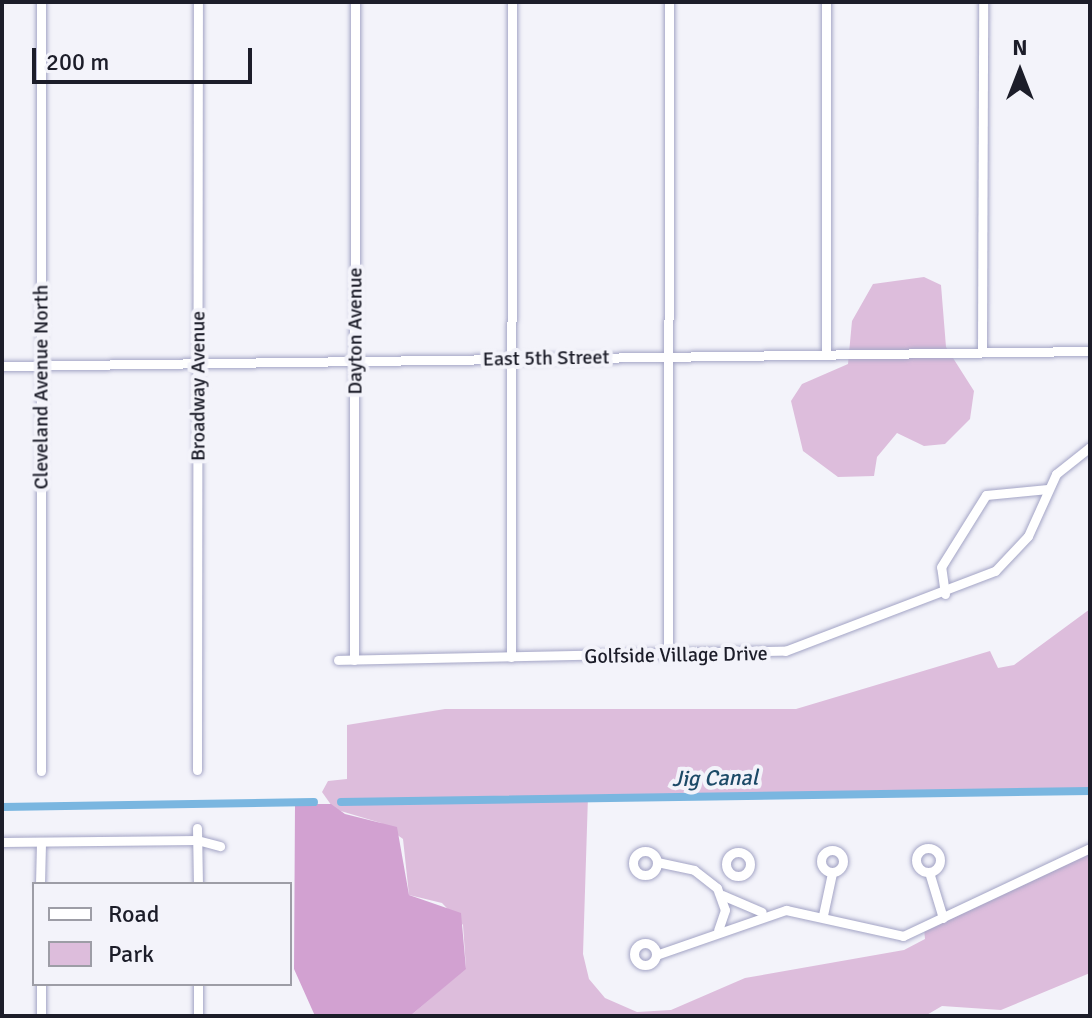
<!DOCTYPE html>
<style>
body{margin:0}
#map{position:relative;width:1092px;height:1018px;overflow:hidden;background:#f3f3fa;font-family:Signika,sans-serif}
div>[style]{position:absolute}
.green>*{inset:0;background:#ddbddc}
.forest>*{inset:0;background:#d2a1d1}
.canal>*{height:8px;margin:-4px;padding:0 4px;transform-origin:4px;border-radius:4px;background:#7ab6e0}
.roads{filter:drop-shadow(0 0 2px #a3a4c5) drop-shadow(0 0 2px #a3a4c5)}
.minor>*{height:9px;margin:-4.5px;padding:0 4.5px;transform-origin:4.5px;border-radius:4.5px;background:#fff}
.minor>.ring{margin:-4.5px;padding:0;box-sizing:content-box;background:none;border:9px solid #fff;border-radius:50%}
span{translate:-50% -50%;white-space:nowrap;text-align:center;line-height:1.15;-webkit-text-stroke:8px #f3f3fa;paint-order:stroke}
.street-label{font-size:20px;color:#1c1d29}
.water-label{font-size:22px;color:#1c4a67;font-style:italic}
.frame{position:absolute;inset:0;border:4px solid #1c1d29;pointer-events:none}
.legend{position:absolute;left:32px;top:882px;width:260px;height:104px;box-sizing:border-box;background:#f3f3fa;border:2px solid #9d9da6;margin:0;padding:10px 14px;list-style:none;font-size:24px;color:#1c1d29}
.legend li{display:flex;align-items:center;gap:16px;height:40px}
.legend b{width:40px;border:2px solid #9d9da6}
.north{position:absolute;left:980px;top:32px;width:80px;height:80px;-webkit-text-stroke:6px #f3f3fa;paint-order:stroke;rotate:0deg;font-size:22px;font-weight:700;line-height:32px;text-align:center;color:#1c1d29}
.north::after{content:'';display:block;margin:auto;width:28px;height:36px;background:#1c1d29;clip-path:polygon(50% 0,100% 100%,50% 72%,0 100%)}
.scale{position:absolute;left:32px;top:48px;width:220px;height:36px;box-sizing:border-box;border:4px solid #1c1d29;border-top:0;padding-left:10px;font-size:24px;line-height:28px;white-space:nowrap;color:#1c1d29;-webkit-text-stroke:6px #f3f3fa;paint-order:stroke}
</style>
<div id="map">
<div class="green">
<i style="clip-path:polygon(924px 277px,941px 285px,946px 347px,974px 391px,970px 419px,945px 444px,924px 446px,897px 433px,877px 457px,874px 476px,838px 477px,803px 451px,791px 401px,802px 384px,848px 364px,852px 321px,873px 284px)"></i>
<i style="clip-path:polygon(1090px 609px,1090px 790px,588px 796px,583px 954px,589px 979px,605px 998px,637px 1012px,671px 1010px,745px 978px,904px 950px,925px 939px,924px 929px,1090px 847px,1090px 973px,1001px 1010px,942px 1006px,925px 1016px,410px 1016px,466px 968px,463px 925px,442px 903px,409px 895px,403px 839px,381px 823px,334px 809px,322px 792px,328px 781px,347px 779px,347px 725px,445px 709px,796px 709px,990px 651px,998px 668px,1014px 665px)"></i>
</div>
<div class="forest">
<i style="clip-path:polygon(295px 804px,331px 804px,345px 814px,397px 827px,409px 895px,461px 913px,466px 969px,410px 1016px,315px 1016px,294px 969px)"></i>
</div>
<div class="canal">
<i style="left:341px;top:802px;width:749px;rotate:-0.84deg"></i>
<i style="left:2px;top:807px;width:312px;rotate:-0.9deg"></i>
</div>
<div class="roads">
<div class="minor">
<i style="left:982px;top:352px;width:350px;rotate:-89.8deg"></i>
<i style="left:826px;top:354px;width:352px;rotate:-90deg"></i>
<i style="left:2px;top:366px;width:1088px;rotate:-0.79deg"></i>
<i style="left:945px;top:594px;width:27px;rotate:-98deg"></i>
<i style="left:941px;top:567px;width:85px;rotate:-58deg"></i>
<i style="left:986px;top:495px;width:62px;rotate:-5.5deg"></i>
<i style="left:668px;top:655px;width:653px;rotate:-89.91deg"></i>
<i style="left:511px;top:657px;width:655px;rotate:-89.91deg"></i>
<i style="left:338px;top:660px;width:447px;rotate:-1.2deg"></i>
<i style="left:785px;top:651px;width:225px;rotate:-20.9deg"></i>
<i style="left:995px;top:571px;width:48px;rotate:-46.7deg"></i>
<i style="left:1028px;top:536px;width:68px;rotate:-65.7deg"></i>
<i style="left:1056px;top:474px;width:43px;rotate:-38.5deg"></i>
<i style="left:354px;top:660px;width:658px;rotate:-89.91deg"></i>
<i style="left:197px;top:770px;width:768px;rotate:-89.93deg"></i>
<i style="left:41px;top:771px;width:769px;rotate:-90deg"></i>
<i style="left:197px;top:828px;width:56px;rotate:89deg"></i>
<i style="left:2px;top:842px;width:195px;rotate:-0.6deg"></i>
<i style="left:197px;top:840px;width:24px;rotate:15deg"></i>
<i class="ring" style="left:916px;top:848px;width:15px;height:15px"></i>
<i class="ring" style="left:821px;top:850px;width:13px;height:13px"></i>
<i class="ring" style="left:633px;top:851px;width:15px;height:15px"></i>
<i class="ring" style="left:726px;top:852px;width:15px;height:15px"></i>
<i style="left:657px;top:862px;width:38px;rotate:12deg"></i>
<i style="left:694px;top:870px;width:29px;rotate:38deg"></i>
<i style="left:717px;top:888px;width:23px;rotate:70deg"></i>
<i style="left:725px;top:910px;width:21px;rotate:109deg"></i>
<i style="left:929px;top:872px;width:48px;rotate:73.1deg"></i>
<i style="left:40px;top:884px;width:42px;rotate:-88.6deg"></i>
<i style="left:722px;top:895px;width:43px;rotate:23deg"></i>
<i style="left:823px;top:915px;width:43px;rotate:-77.9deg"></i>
<i class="ring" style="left:634px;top:943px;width:13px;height:13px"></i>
<i style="left:656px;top:955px;width:138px;rotate:-19.1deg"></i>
<i style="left:786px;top:910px;width:120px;rotate:12.5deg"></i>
<i style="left:903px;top:936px;width:207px;rotate:-25.2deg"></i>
<i style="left:41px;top:984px;width:32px;rotate:90deg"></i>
<i style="left:198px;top:984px;width:32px;rotate:90deg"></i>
</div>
</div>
<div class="street-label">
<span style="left:355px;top:331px;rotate:-90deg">Dayton Avenue</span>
<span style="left:546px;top:358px;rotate:-1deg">East 5th Street</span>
<span style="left:198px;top:386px;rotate:-90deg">Broadway Avenue</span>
<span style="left:41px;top:387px;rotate:-90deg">Cleveland Avenue North</span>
<span style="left:676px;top:655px;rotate:-1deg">Golfside Village Drive</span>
</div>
<div class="water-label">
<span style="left:715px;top:778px;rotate:-1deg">Jig Canal</span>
</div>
<div class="frame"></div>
<ul class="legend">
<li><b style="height:10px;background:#fff"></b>Road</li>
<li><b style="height:22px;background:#ddbddc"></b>Park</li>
</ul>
<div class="north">N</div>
<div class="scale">200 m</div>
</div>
